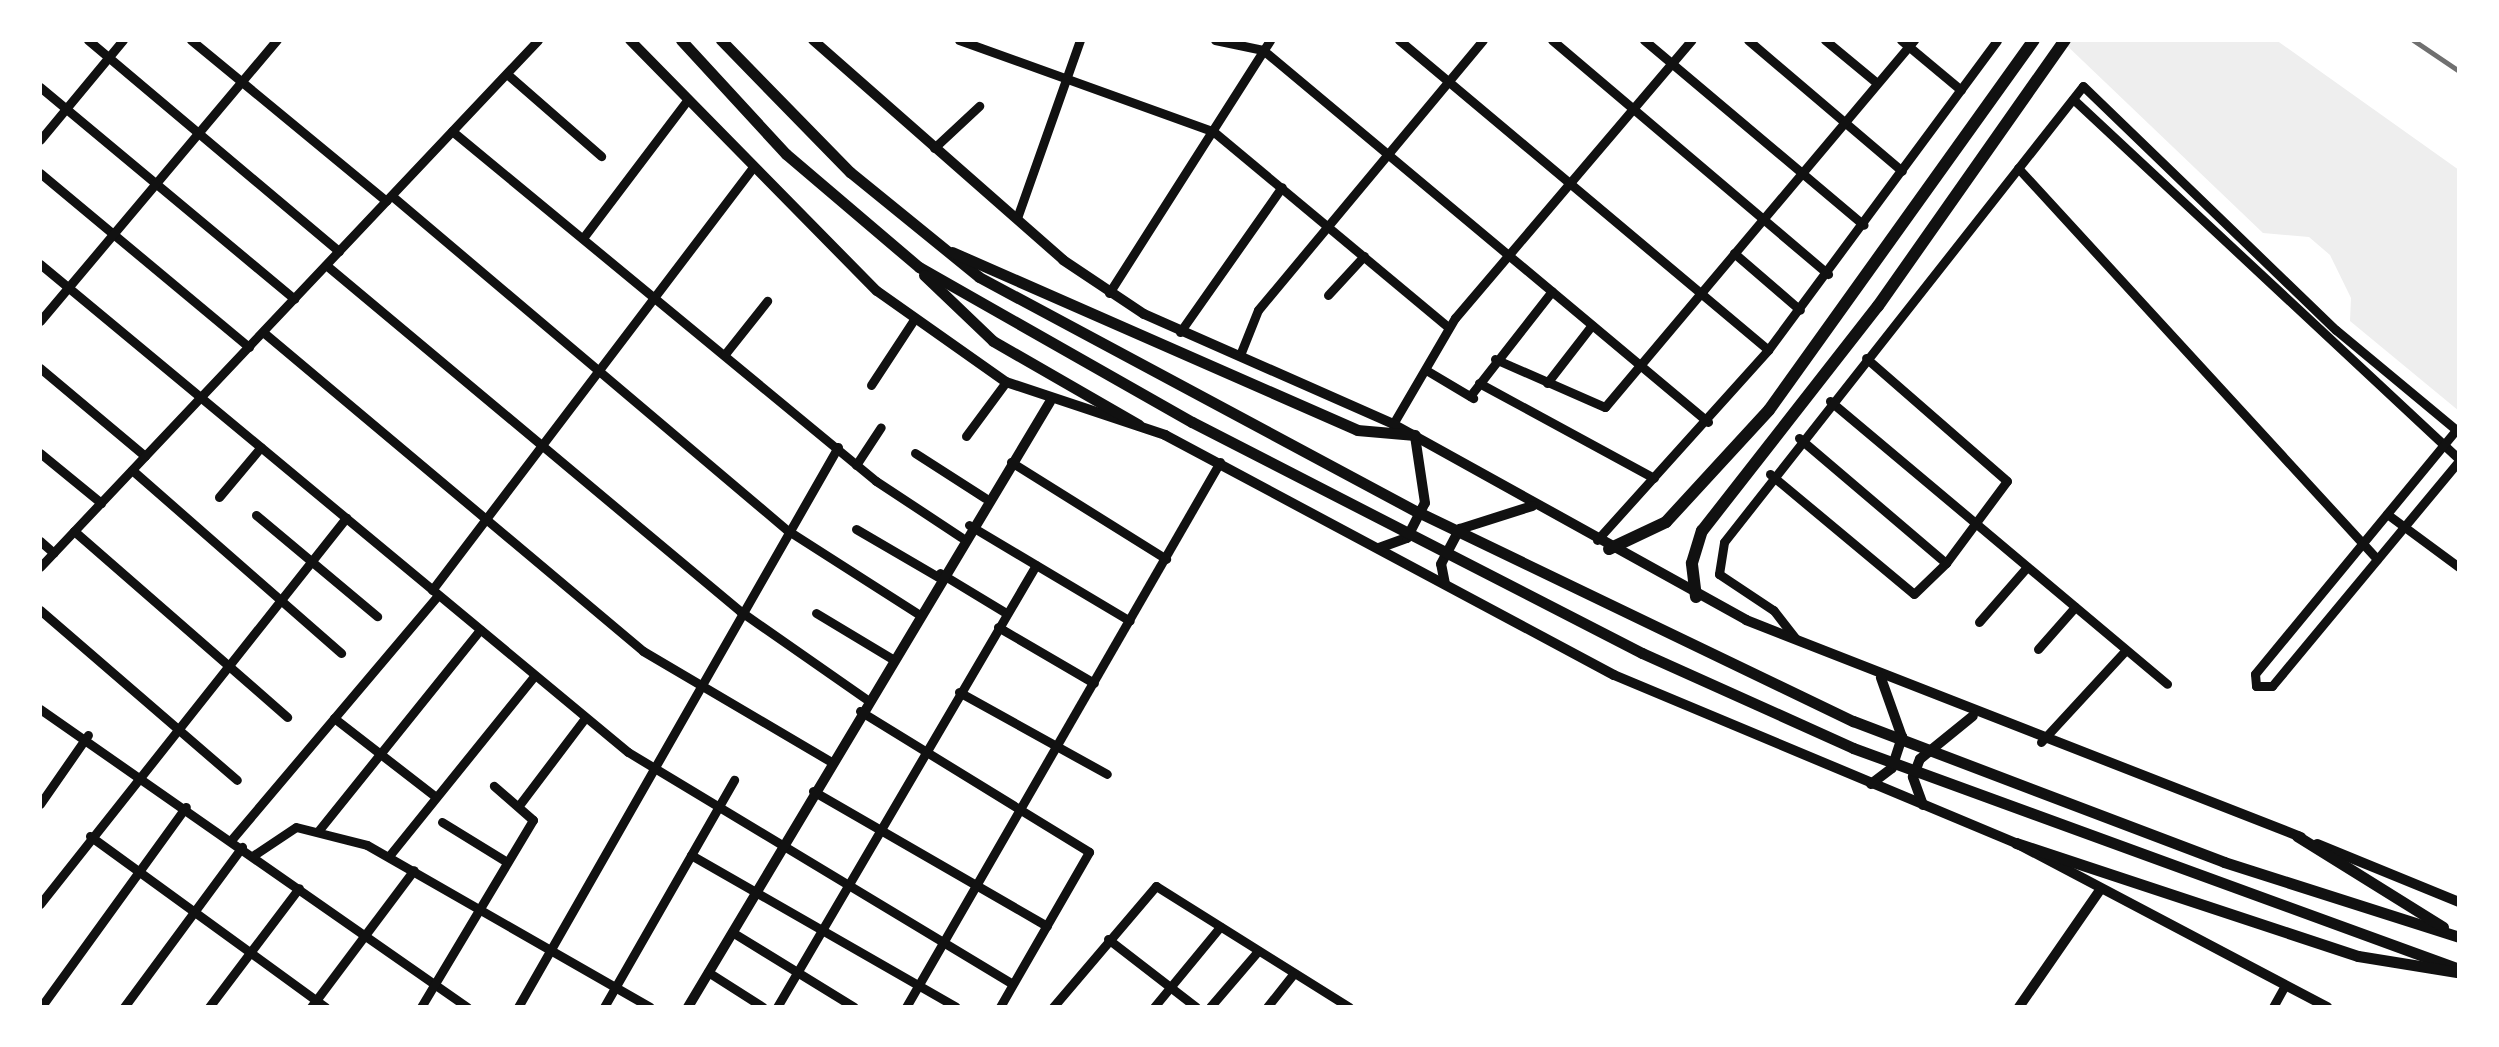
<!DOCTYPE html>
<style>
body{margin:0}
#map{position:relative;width:2499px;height:1047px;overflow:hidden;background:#fff;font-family:"Noto Sans",sans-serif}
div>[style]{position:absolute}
.green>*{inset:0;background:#eee}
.minor>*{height:9px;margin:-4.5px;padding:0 4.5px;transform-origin:4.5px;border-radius:4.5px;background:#111}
.tertiary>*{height:10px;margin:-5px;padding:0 5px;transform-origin:5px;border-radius:5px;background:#111}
.secondary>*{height:11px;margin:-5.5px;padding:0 5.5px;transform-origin:5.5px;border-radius:5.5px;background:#111}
.primary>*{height:12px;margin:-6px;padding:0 6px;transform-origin:6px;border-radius:6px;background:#111}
.rail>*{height:5px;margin:-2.5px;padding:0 2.5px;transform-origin:2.5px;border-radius:2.5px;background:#707070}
span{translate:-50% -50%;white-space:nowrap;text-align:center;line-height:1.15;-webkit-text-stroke:10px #fff;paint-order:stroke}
.frame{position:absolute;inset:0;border:42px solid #fff;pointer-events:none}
</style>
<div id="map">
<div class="green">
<i style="clip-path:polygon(2061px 40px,2276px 40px,2459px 170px,2459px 411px,2350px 321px,2351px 298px,2330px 255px,2309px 237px,2263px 233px)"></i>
</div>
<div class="minor">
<i style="left:88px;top:40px;width:328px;rotate:40.1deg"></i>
<i style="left:191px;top:40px;width:253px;rotate:39.5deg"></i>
<i style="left:959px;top:40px;width:271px;rotate:19.8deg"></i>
<i style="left:1214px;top:132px;width:305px;rotate:39.8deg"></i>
<i style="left:1215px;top:40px;width:49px;rotate:11.8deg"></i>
<i style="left:1263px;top:50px;width:580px;rotate:39.89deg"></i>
<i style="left:1399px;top:40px;width:482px;rotate:40deg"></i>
<i style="left:1552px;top:40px;width:362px;rotate:40.3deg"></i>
<i style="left:1644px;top:40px;width:287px;rotate:40.1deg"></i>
<i style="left:1748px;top:40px;width:202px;rotate:40.4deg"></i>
<i style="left:1825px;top:40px;width:67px;rotate:39.6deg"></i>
<i style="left:1901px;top:40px;width:78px;rotate:39.8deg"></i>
<i style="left:507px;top:74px;width:125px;rotate:41.1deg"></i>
<i style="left:40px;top:87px;width:331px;rotate:39.8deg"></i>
<i style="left:2073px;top:99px;width:528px;rotate:43deg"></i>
<i style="left:452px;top:131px;width:550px;rotate:39.54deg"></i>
<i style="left:876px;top:481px;width:102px;rotate:33.4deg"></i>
<i style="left:40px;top:140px;width:130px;rotate:-50.3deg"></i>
<i style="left:934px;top:148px;width:62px;rotate:-43deg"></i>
<i style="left:2018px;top:168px;width:531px;rotate:47.44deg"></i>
<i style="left:40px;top:173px;width:272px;rotate:39.8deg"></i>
<i style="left:392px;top:196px;width:517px;rotate:40.22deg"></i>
<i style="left:787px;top:530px;width:154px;rotate:32.6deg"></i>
<i style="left:1017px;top:218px;width:189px;rotate:-70.5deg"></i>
<i style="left:583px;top:238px;width:174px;rotate:-52.9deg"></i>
<i style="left:1734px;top:253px;width:87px;rotate:40.8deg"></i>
<i style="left:40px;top:264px;width:764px;rotate:39.69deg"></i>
<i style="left:628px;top:752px;width:449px;rotate:31.1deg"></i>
<i style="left:326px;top:265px;width:540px;rotate:39.89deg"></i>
<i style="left:740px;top:611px;width:154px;rotate:34.9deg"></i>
<i style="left:1109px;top:293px;width:300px;rotate:-57.5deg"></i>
<i style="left:1328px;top:295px;width:53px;rotate:-47.3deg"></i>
<i style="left:40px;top:321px;width:368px;rotate:-49.9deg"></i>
<i style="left:263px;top:332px;width:496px;rotate:40deg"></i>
<i style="left:643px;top:651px;width:217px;rotate:30.5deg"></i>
<i style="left:1180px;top:332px;width:177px;rotate:-54.9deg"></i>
<i style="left:725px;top:354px;width:68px;rotate:-51.6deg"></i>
<i style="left:1240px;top:355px;width:48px;rotate:-68.2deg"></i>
<i style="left:1258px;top:310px;width:351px;rotate:-50.2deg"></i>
<i style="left:1495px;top:359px;width:120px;rotate:23.6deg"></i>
<i style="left:1605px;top:407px;width:480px;rotate:-49.9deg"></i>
<i style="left:40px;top:368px;width:137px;rotate:40deg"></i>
<i style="left:1426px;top:370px;width:55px;rotate:30.8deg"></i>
<i style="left:1479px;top:383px;width:199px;rotate:28.5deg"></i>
<i style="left:1547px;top:383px;width:73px;rotate:-52.2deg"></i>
<i style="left:871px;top:385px;width:77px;rotate:-56.7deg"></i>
<i style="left:1470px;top:396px;width:133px;rotate:-52deg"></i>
<i style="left:1830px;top:401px;width:440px;rotate:40deg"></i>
<i style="left:1393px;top:424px;width:123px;rotate:-59.7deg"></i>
<i style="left:1455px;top:318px;width:365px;rotate:-49.6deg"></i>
<i style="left:2456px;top:430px;width:316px;rotate:129.5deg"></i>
<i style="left:2255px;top:674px;width:12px;rotate:85deg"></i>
<i style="left:2256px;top:686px;width:16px"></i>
<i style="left:2272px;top:686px;width:293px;rotate:-50.3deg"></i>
<i style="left:966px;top:436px;width:67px;rotate:-53.5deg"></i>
<i style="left:1799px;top:438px;width:193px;rotate:40.4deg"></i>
<i style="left:40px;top:453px;width:79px;rotate:39.3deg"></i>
<i style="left:915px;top:453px;width:83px;rotate:32.7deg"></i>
<i style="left:1011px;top:462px;width:183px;rotate:32deg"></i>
<i style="left:856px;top:465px;width:45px;rotate:-56.7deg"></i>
<i style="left:132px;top:470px;width:278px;rotate:41.2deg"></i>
<i style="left:1770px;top:474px;width:187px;rotate:39.8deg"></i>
<i style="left:1914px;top:594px;width:45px;rotate:-44.1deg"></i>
<i style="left:1946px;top:563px;width:102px;rotate:-53.4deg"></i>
<i style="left:2007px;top:481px;width:187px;rotate:-138.9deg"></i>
<i style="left:219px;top:497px;width:65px;rotate:-50deg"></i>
<i style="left:2387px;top:514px;width:89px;rotate:36.4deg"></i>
<i style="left:256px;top:515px;width:158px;rotate:39.9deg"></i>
<i style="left:969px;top:525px;width:187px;rotate:30.8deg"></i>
<i style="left:856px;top:529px;width:95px;rotate:30.3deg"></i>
<i style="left:74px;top:531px;width:283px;rotate:41.1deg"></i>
<i style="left:1597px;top:540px;width:256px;rotate:-48deg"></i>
<i style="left:1768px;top:350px;width:385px;rotate:-53.5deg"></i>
<i style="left:40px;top:541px;width:18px;rotate:41deg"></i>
<i style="left:40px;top:567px;width:725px;rotate:-46.62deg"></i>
<i style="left:940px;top:573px;width:77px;rotate:31.2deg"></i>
<i style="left:432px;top:590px;width:532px;rotate:-52.79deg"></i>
<i style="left:40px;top:610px;width:260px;rotate:40.8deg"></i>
<i style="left:816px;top:613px;width:87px;rotate:31deg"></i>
<i style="left:1979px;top:622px;width:73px;rotate:-48.9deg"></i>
<i style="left:998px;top:627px;width:111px;rotate:30.3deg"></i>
<i style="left:1796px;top:639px;width:37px;rotate:-128deg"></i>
<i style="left:1773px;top:610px;width:65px;rotate:-146.3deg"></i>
<i style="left:1719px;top:574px;width:32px;rotate:-81deg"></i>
<i style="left:1724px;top:542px;width:580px;rotate:-51.79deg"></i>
<i style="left:2083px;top:86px;width:351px;rotate:44deg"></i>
<i style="left:2336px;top:330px;width:160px;rotate:39.7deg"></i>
<i style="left:2038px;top:649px;width:56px;rotate:-48.6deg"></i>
<i style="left:959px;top:692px;width:169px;rotate:29deg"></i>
<i style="left:40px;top:709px;width:521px;rotate:34.91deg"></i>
<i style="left:860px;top:711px;width:269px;rotate:31.6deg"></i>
<i style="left:1089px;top:852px;width:179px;rotate:119.9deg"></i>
<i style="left:334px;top:718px;width:129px;rotate:37.8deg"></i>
<i style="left:2041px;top:742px;width:125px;rotate:-47.3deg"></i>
<i style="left:813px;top:791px;width:270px;rotate:30deg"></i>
<i style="left:40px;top:804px;width:84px;rotate:-55.2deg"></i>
<i style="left:520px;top:804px;width:108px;rotate:-52.9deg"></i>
<i style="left:442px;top:822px;width:76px;rotate:31.6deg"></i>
<i style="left:319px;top:830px;width:257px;rotate:-51.2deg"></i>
<i style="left:90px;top:836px;width:291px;rotate:36deg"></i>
<i style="left:232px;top:839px;width:319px;rotate:-49.8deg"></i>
<i style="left:254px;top:855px;width:50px;rotate:-33.7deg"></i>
<i style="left:296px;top:827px;width:73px;rotate:14.2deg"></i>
<i style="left:367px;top:845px;width:326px;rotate:29.8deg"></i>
<i style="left:691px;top:855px;width:305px;rotate:29.8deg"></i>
<i style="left:389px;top:856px;width:231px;rotate:-51.1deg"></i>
<i style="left:40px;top:904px;width:493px;rotate:-51.6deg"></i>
<i style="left:732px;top:932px;width:143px;rotate:31.6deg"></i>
<i style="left:1108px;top:939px;width:111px;rotate:37.7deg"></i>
<i style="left:708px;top:972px;width:65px;rotate:32.5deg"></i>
<i style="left:41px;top:1007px;width:247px;rotate:-54.1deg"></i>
<i style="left:124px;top:1007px;width:199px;rotate:-53.6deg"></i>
<i style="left:209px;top:1007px;width:149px;rotate:-52.9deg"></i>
<i style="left:311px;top:1007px;width:171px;rotate:-53.1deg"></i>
<i style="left:421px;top:1007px;width:218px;rotate:-59.1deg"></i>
<i style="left:533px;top:820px;width:52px;rotate:-138.9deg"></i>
<i style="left:518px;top:1007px;width:645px;rotate:-60.26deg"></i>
<i style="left:604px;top:1007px;width:262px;rotate:-60.2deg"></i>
<i style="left:777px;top:1007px;width:512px;rotate:-59.63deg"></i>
<i style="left:906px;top:1007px;width:629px;rotate:-60.05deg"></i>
<i style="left:1053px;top:1007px;width:159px;rotate:-49.6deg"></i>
<i style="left:1156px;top:886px;width:228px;rotate:32.1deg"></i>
<i style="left:1154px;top:1007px;width:104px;rotate:-50.5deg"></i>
<i style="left:1210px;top:1007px;width:74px;rotate:-49.4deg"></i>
<i style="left:1267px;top:1007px;width:43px;rotate:-51.5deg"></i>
<i style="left:2273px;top:1007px;width:25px;rotate:-61deg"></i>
</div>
<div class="tertiary">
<i style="left:630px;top:40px;width:352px;rotate:45.5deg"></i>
<i style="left:877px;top:291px;width:158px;rotate:35.2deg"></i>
<i style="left:1006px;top:382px;width:168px;rotate:18.4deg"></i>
<i style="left:1165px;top:435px;width:509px;rotate:28.13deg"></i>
<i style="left:1614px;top:675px;width:436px;rotate:22.7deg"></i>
<i style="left:2016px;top:843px;width:352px;rotate:27.8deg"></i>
<i style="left:813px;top:40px;width:333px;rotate:41.3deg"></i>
<i style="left:1063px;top:260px;width:97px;rotate:33.7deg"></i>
<i style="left:1144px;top:314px;width:272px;rotate:23.8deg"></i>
<i style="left:1393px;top:424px;width:404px;rotate:29deg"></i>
<i style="left:1746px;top:620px;width:596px;rotate:21.36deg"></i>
<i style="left:1379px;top:548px;width:30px;rotate:-20deg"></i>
<i style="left:1407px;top:538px;width:39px;rotate:-63deg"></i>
<i style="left:1425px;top:503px;width:68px;rotate:-98.5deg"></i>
<i style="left:1445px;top:584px;width:20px;rotate:-101deg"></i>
<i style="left:1441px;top:564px;width:40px;rotate:-62deg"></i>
<i style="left:1460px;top:529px;width:76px;rotate:-17.7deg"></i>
<i style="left:1871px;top:784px;width:26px;rotate:-37deg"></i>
<i style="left:1892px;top:768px;width:33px;rotate:-72deg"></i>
<i style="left:1902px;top:737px;width:63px;rotate:-109.6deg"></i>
<i style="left:1923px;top:805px;width:30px;rotate:-110deg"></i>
<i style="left:1913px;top:777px;width:19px;rotate:-69deg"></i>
<i style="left:1920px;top:759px;width:68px;rotate:-39.1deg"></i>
<i style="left:2317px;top:844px;width:153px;rotate:22.2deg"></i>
<i style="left:688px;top:1007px;width:705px;rotate:-59.11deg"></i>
<i style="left:2019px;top:1007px;width:142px;rotate:-55.3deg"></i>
</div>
<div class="secondary">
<i style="left:681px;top:40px;width:155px;rotate:47.4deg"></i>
<i style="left:786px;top:154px;width:175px;rotate:40.4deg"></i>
<i style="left:919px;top:267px;width:314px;rotate:29.6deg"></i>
<i style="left:1192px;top:422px;width:506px;rotate:27.17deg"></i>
<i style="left:1642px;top:653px;width:231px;rotate:24.2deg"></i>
<i style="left:1853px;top:748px;width:645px;rotate:20.04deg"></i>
<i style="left:721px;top:40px;width:185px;rotate:45.7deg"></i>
<i style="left:850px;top:172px;width:166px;rotate:39.1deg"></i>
<i style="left:979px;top:277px;width:496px;rotate:28.2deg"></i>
<i style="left:1416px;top:511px;width:485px;rotate:25.7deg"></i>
<i style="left:1853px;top:721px;width:397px;rotate:20.8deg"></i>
<i style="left:2224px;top:862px;width:247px;rotate:17.7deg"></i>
<i style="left:952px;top:252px;width:442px;rotate:23.7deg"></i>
<i style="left:1357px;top:430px;width:58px;rotate:4.9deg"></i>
<i style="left:924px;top:275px;width:95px;rotate:43.7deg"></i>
<i style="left:993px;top:341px;width:168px;rotate:29.9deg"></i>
<i style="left:2297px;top:836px;width:172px;rotate:31.9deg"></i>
<i style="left:2016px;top:843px;width:360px;rotate:18.3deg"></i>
<i style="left:2358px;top:956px;width:100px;rotate:9.2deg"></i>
</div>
<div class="primary">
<i style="left:1609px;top:549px;width:63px;rotate:-25.3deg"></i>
<i style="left:1666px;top:522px;width:152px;rotate:-47.4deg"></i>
<i style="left:1769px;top:410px;width:455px;rotate:-54.4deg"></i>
<i style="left:1696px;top:597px;width:34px;rotate:-97deg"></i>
<i style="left:1692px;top:563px;width:34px;rotate:-73deg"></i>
<i style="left:1702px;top:531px;width:286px;rotate:-52deg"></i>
<i style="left:1878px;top:306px;width:325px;rotate:-54.9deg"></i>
</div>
<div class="rail">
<i style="left:2413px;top:40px;width:55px;rotate:34deg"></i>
</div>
<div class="frame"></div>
</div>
